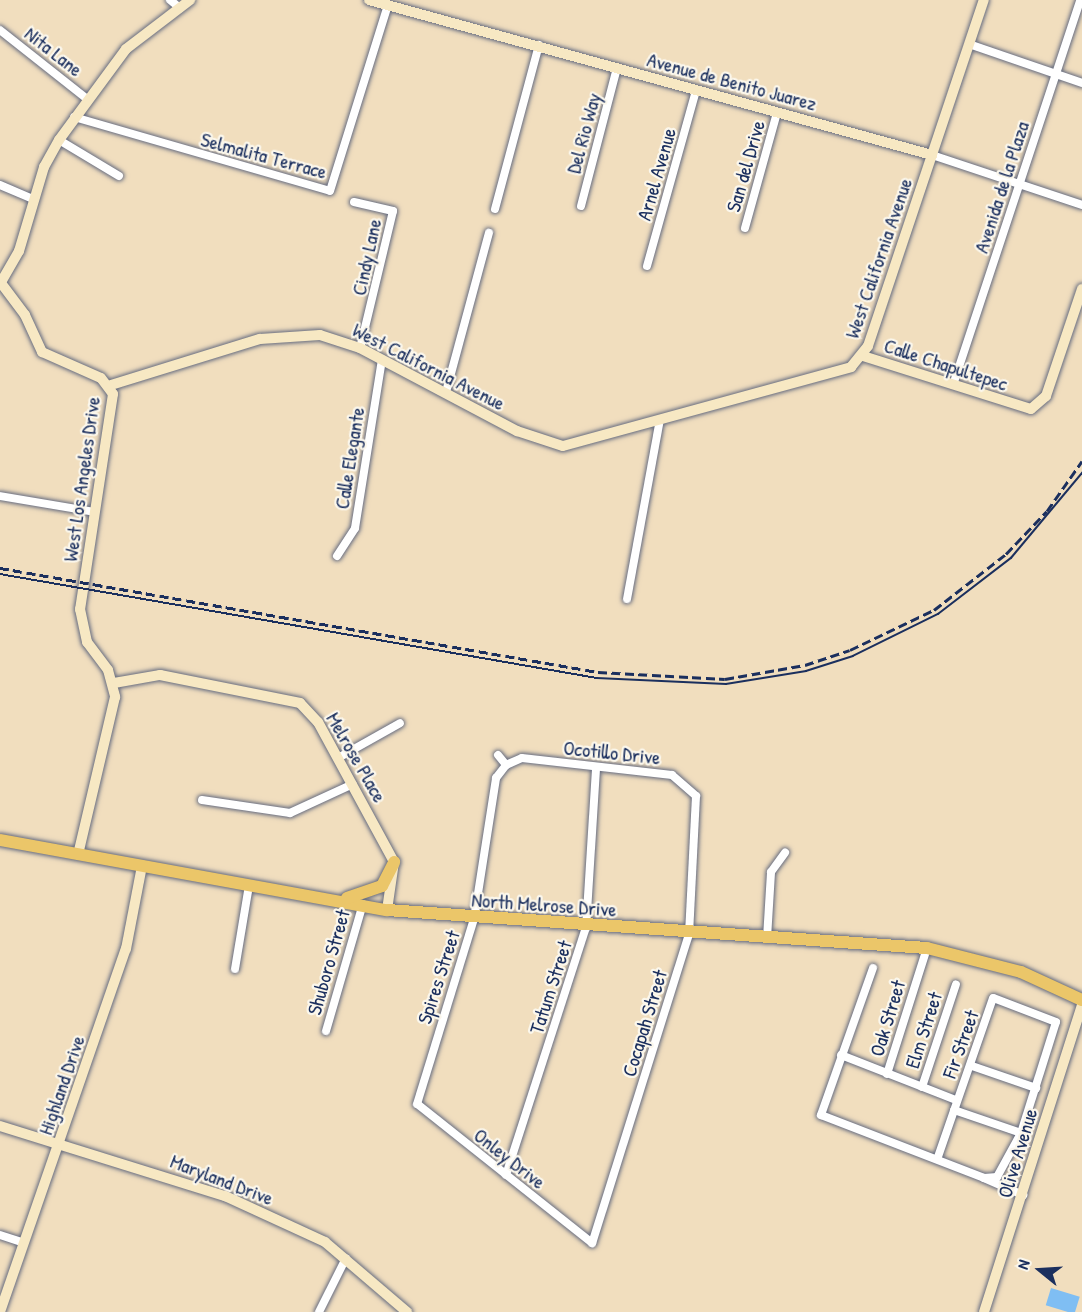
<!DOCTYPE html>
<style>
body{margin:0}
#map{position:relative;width:1082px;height:1312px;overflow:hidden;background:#f1debe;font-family:"Patrick Hand",sans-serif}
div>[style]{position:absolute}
.water>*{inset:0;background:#7fbef3;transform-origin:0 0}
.roads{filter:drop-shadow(0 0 2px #666c80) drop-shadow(0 0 2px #666c80)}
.street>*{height:8px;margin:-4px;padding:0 4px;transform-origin:4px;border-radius:4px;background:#fff}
.secondary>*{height:10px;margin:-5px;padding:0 5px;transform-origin:5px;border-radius:5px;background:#f7e8c3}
.primary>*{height:12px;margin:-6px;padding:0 6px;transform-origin:6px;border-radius:6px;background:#ebc669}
.tram>*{height:1.5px;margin:-0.75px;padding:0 0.75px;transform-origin:0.75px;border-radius:0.75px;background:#1b2f5e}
.rail>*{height:3px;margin-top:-1.5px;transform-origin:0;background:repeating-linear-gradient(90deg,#1b2f5e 0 9px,transparent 0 13.5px)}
span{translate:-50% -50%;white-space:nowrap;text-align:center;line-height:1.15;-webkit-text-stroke:4.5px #fbf7ec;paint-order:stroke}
.street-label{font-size:20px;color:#1b2f5e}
.north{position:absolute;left:1010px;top:1240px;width:60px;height:60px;-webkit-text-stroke:4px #fbf7ec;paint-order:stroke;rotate:288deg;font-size:16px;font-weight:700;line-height:24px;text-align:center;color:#1b2f5e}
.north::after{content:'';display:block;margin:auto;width:21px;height:27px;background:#1b2f5e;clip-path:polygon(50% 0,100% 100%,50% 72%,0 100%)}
</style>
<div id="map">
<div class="water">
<i style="left:1051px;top:1288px;width:30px;height:18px;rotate:17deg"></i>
</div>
<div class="roads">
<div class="street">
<i style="left:170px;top:0;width:13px;rotate:39deg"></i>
<i style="left:0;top:30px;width:111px;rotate:38.4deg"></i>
<i style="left:969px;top:44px;width:120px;rotate:19deg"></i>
<i style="left:74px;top:117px;width:266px;rotate:16.1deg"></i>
<i style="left:330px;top:191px;width:195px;rotate:-72.7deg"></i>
<i style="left:59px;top:140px;width:70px;rotate:31deg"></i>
<i style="left:932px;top:155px;width:158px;rotate:18.4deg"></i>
<i style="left:0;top:185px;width:36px;rotate:23deg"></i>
<i style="left:354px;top:202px;width:40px;rotate:13deg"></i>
<i style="left:393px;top:211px;width:141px;rotate:103.5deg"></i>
<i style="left:581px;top:206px;width:143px;rotate:-75.4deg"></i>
<i style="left:495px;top:209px;width:170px;rotate:-75deg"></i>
<i style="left:745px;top:228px;width:119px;rotate:-74.5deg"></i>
<i style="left:647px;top:266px;width:182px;rotate:-74.4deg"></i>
<i style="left:953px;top:385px;width:405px;rotate:-71.7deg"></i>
<i style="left:446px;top:392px;width:165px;rotate:-74.9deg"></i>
<i style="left:0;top:496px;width:96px;rotate:9.6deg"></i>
<i style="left:337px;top:556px;width:33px;rotate:-57deg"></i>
<i style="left:355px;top:528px;width:170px;rotate:-80.9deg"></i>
<i style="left:627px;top:599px;width:178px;rotate:-79.6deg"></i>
<i style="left:498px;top:755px;width:13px;rotate:51deg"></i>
<i style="left:338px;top:758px;width:71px;rotate:-29.4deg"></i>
<i style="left:522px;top:758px;width:151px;rotate:6.5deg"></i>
<i style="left:672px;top:775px;width:32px;rotate:41deg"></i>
<i style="left:696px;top:796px;width:138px;rotate:92.9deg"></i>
<i style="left:689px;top:934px;width:324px;rotate:107.4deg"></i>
<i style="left:592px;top:1243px;width:223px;rotate:-141.5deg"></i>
<i style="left:417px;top:1104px;width:194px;rotate:-72.9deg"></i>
<i style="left:474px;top:919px;width:143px;rotate:-81.1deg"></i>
<i style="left:496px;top:778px;width:16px;rotate:-52deg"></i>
<i style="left:506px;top:765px;width:17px;rotate:-24deg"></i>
<i style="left:202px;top:800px;width:89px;rotate:8.4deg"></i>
<i style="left:290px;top:813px;width:69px;rotate:-24.7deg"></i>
<i style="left:767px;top:938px;width:66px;rotate:-86.5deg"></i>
<i style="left:771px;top:872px;width:24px;rotate:-54deg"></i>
<i style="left:873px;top:968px;width:156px;rotate:109.5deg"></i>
<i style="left:821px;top:1115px;width:175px;rotate:21.1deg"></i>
<i style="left:984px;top:1178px;width:13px;rotate:-4deg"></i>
<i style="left:997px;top:1177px;width:50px;rotate:-61.4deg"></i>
<i style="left:1021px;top:1133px;width:116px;rotate:-72.5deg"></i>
<i style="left:1056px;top:1022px;width:67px;rotate:-159.1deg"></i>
<i style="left:993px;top:998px;width:168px;rotate:109.1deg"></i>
<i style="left:235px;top:969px;width:85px;rotate:-80.5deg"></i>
<i style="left:326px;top:1031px;width:132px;rotate:-73.8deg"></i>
<i style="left:841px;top:1055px;width:123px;rotate:21.4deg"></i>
<i style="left:972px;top:1066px;width:68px;rotate:19deg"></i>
<i style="left:887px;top:1074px;width:132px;rotate:-72.4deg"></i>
<i style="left:922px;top:1087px;width:108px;rotate:-71.7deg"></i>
<i style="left:954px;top:1110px;width:71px;rotate:18.9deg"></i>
<i style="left:506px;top:1175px;width:260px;rotate:-72.1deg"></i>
<i style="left:586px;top:928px;width:160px;rotate:-86.4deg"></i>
<i style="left:984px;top:1178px;width:43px;rotate:23.6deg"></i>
<i style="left:0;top:1235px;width:23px;rotate:18deg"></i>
<i style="left:319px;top:1312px;width:60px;rotate:-63.4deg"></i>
</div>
<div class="secondary">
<i style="left:369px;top:0;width:584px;rotate:15.39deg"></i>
<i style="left:1px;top:283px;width:40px;rotate:53deg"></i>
<i style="left:25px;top:315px;width:41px;rotate:65.3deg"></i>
<i style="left:42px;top:352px;width:64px;rotate:23.8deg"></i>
<i style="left:101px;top:378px;width:20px;rotate:53deg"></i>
<i style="left:113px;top:394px;width:218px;rotate:98.7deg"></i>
<i style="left:80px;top:609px;width:34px;rotate:78deg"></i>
<i style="left:87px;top:642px;width:35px;rotate:53deg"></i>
<i style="left:108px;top:670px;width:28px;rotate:75deg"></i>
<i style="left:115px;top:697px;width:162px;rotate:103.2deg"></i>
<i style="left:0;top:284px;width:38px;rotate:-60deg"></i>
<i style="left:19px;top:251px;width:88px;rotate:-73.4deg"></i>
<i style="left:44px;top:167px;width:31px;rotate:-61deg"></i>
<i style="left:59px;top:140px;width:113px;rotate:-53.6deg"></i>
<i style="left:126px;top:49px;width:81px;rotate:-37.4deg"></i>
<i style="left:863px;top:356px;width:176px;rotate:17.5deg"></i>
<i style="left:1031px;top:409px;width:20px;rotate:-41deg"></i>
<i style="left:1046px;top:396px;width:113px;rotate:-71.4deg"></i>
<i style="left:111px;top:385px;width:156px;rotate:-17.2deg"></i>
<i style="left:260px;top:339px;width:60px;rotate:-3.8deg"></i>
<i style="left:320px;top:335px;width:42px;rotate:18deg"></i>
<i style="left:360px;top:348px;width:178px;rotate:27.9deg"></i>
<i style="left:517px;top:431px;width:48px;rotate:18.1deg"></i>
<i style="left:563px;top:446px;width:299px;rotate:-15.3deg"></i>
<i style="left:851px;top:367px;width:27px;rotate:-51deg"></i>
<i style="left:868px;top:346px;width:365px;rotate:-71.5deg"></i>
<i style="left:114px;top:683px;width:47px;rotate:-9.9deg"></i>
<i style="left:160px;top:675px;width:143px;rotate:11.3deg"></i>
<i style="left:300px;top:703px;width:26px;rotate:47deg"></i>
<i style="left:318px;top:722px;width:159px;rotate:61.5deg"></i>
<i style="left:394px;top:862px;width:49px;rotate:98.3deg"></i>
<i style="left:0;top:1126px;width:236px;rotate:17.3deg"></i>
<i style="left:225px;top:1196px;width:110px;rotate:24.7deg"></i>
<i style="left:325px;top:1242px;width:108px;rotate:40.5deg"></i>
<i style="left:0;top:1312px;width:384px;rotate:-70.9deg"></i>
<i style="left:126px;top:949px;width:85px;rotate:-79.1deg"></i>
<i style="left:984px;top:1312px;width:322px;rotate:-72.3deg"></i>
</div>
<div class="primary">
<i style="left:0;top:840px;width:393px;rotate:10.3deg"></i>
<i style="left:387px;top:910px;width:541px;rotate:4.03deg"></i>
<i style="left:927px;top:948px;width:97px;rotate:14.3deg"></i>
<i style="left:1021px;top:972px;width:67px;rotate:24.7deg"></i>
<i style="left:347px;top:898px;width:37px;rotate:-19deg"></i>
<i style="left:382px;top:886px;width:27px;rotate:-63deg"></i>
</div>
</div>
<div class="tram">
<i style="left:0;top:574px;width:606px;rotate:9.88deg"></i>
<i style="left:597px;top:678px;width:129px;rotate:2.7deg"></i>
<i style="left:726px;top:684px;width:81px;rotate:-9.2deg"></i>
<i style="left:806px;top:671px;width:49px;rotate:-17.7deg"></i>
<i style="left:853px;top:656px;width:95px;rotate:-26.3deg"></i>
<i style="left:938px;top:614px;width:92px;rotate:-37.5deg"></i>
<i style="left:1011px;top:558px;width:111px;rotate:-50.1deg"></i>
</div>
<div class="rail">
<i style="left:0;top:568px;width:607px;rotate:9.87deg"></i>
<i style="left:598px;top:672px;width:127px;rotate:3.2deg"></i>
<i style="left:725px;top:679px;width:81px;rotate:-9.9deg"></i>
<i style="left:805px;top:665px;width:47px;rotate:-18.4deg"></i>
<i style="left:850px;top:650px;width:93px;rotate:-25.5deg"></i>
<i style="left:934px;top:610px;width:91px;rotate:-37.9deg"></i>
<i style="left:1006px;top:554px;width:59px;rotate:-46.4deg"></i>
<i style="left:1047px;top:511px;width:61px;rotate:-55deg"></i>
</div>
<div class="street-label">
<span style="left:54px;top:51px;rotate:38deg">Nita Lane</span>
<span style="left:732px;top:81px;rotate:15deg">Avenue de Benito Juarez</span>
<span style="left:583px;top:133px;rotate:-75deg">Del Rio Way</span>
<span style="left:264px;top:155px;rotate:15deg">Selmalita Terrace</span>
<span style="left:745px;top:166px;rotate:-74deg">San del Drive</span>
<span style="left:656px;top:174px;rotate:-74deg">Arnel Avenue</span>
<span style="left:1001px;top:187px;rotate:-72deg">Avenida de la Plaza</span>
<span style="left:366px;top:257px;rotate:-78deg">Cindy Lane</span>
<span style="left:878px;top:258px;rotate:-71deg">West California Avenue</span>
<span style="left:946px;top:364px;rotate:18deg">Calle Chapultepec</span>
<span style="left:429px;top:366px;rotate:27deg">West California Avenue</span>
<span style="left:349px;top:458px;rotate:-81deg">Calle Elegante</span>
<span style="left:81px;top:479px;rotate:-82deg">West Los Angeles Drive</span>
<span style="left:612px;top:752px;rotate:6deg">Ocotillo Drive</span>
<span style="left:357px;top:757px;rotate:60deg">Melrose Place</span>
<span style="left:544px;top:904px;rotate:4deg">North Melrose Drive</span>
<span style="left:328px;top:962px;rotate:-74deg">Shuboro Street</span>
<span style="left:438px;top:977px;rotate:-72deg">Spires Street</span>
<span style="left:550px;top:987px;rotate:-72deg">Tatum Street</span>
<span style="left:887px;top:1018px;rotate:-73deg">Oak Street</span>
<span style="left:644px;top:1023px;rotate:-73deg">Cocapah Street</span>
<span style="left:923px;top:1030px;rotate:-72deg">Elm Street</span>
<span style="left:960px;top:1044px;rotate:-70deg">Fir Street</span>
<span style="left:61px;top:1085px;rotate:-71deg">Highland Drive</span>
<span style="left:1017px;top:1153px;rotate:-73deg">Olive Avenue</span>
<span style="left:510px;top:1158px;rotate:38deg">Onley Drive</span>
<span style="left:222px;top:1179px;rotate:21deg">Maryland Drive</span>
</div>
<div class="north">N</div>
</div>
